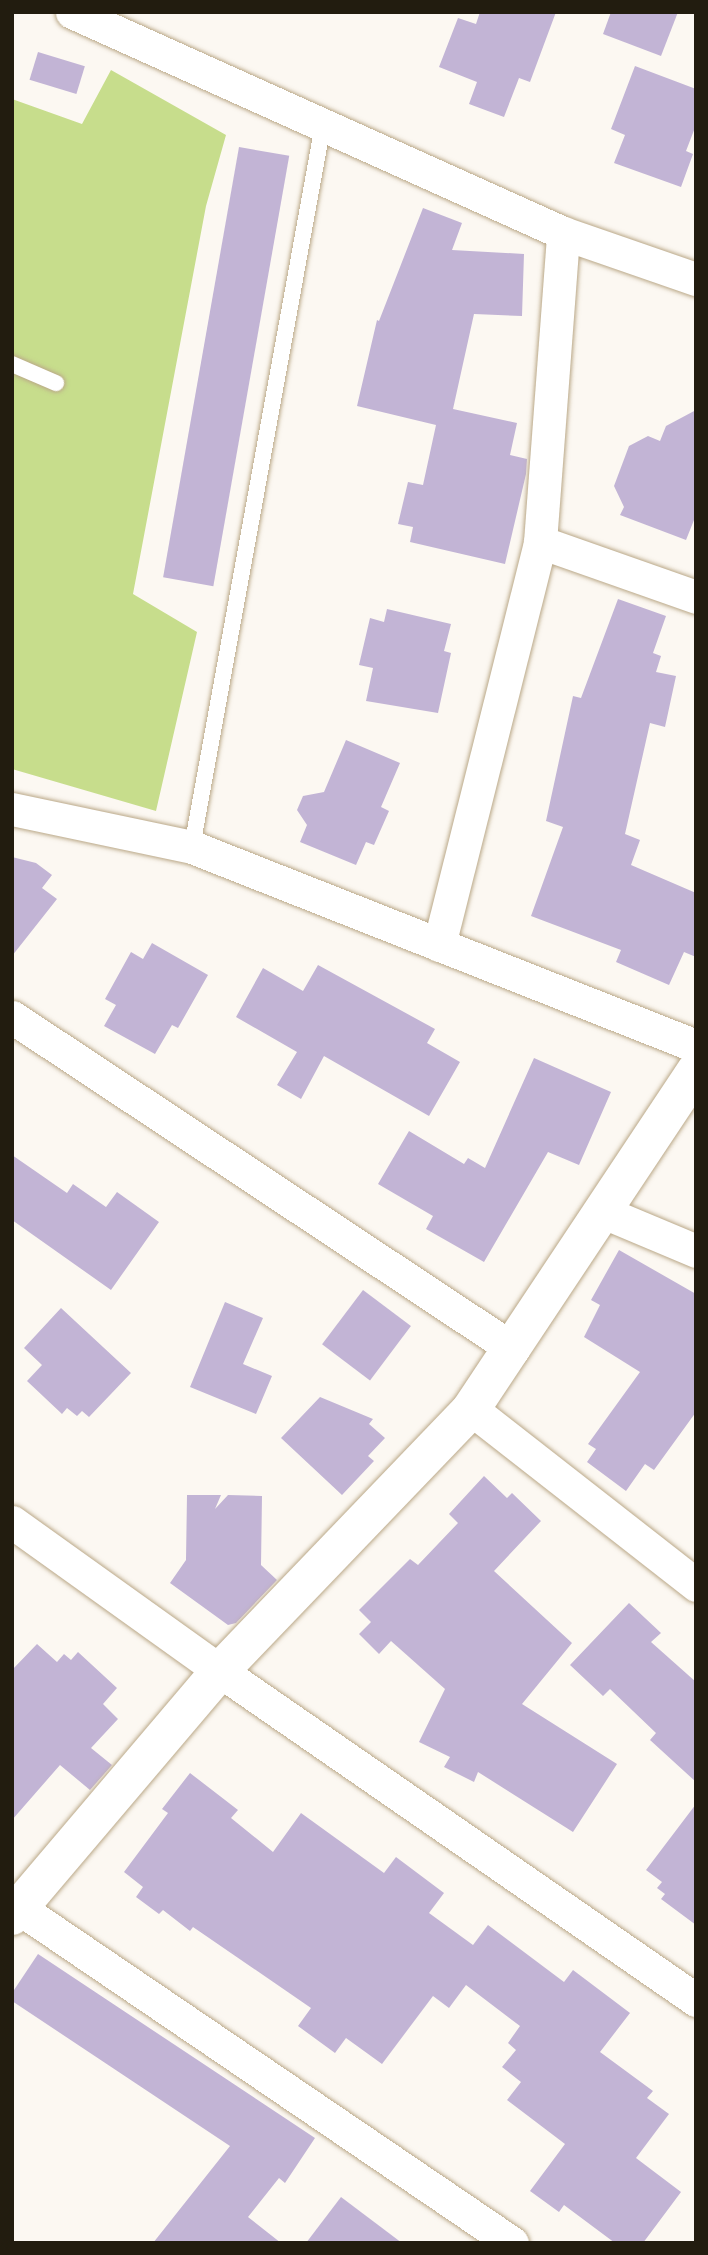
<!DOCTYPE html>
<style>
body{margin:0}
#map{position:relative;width:708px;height:2255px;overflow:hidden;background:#fcf8f2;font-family:"PT Serif",serif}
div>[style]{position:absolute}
.green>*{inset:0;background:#c7dd8c}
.building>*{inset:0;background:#c2b4d5;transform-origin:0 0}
.roads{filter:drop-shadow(0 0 2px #baa888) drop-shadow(0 0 2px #baa888)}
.service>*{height:16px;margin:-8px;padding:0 8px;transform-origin:8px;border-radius:8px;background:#fff}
.minor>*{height:33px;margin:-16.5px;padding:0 16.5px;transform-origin:16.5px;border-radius:16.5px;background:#fff}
.tertiary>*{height:38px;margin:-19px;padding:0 19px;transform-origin:19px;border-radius:19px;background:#fff}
span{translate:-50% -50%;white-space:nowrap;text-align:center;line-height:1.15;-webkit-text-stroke:6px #fcf8f2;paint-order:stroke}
.frame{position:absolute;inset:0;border:14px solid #221c0f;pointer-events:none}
</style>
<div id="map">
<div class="green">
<i style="clip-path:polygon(111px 70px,226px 135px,206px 206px,133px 594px,197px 632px,156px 811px,12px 769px,12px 99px,82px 124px)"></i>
</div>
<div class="building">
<i style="clip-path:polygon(480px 12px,556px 12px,530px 82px,519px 78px,504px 117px,469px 104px,477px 82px,439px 67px,458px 18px,476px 24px)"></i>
<i style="clip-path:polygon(611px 12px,678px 12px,661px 56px,603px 34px)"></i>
<i style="left:38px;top:52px;width:49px;height:29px;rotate:17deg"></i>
<i style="clip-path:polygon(635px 66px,696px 89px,696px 125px,686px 151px,693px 154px,681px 187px,614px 163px,625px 135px,611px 129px)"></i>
<i style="left:239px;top:147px;width:51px;height:437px;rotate:10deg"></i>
<i style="clip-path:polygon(423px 208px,462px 223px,452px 250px,524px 254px,522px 316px,474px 314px,453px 409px,517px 423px,510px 455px,527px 459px,526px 474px,505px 564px,410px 542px,413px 527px,398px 524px,408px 482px,423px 485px,436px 425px,357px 406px,377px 320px,379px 321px)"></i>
<i style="clip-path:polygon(696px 410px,696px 515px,686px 540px,620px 515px,624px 507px,614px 486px,629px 446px,648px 436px,660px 441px,666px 426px)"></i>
<i style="clip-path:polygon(618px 599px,666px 616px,653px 653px,661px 656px,656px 672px,676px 676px,665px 727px,650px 723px,625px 834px,640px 840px,631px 865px,696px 893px,696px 957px,684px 952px,669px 985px,616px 962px,621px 950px,531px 916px,563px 827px,546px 821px,573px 696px,581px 698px)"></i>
<i style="clip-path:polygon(387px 609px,451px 624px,444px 651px,451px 653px,438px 713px,366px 701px,373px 668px,359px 665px,370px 618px,384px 622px)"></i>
<i style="clip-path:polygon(346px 740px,400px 763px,381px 807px,389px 811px,374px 845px,366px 842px,356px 865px,300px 842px,307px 825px,297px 810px,303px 796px,324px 792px)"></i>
<i style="clip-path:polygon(12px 857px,36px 863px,52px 875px,42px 888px,57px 899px,12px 956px)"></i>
<i style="clip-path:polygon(152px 943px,208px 975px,178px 1028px,172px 1025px,155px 1054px,104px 1026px,116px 1005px,105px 999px,131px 952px,143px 959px)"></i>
<i style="clip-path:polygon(318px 965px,435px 1029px,427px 1043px,460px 1062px,429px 1116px,324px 1056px,301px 1099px,277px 1085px,297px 1052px,236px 1017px,263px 968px,303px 991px)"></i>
<i style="clip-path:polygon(534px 1058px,611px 1092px,579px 1165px,548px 1152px,484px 1262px,426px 1229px,433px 1216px,378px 1184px,409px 1131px,464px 1164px,468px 1158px,485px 1168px)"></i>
<i style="clip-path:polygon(12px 1155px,67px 1193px,73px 1184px,106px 1207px,117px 1192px,159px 1222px,111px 1290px,12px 1220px)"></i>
<i style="clip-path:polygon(619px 1250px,696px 1294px,696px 1412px,654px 1470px,645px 1464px,626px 1491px,587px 1462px,596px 1449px,588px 1444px,640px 1372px,584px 1337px,600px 1305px,591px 1300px)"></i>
<i style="left:363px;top:1290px;width:60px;height:68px;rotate:37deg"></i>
<i style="clip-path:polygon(225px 1302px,263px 1318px,243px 1364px,272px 1376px,256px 1414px,190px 1387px)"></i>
<i style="clip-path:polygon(61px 1308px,131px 1373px,89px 1417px,82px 1411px,77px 1416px,67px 1408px,62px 1414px,27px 1381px,42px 1365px,24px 1348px)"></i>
<i style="clip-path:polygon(320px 1397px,373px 1419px,369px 1424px,385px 1438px,368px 1456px,374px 1461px,342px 1495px,281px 1438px)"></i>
<i style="clip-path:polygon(484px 1476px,507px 1498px,512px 1493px,541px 1521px,494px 1571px,572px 1643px,522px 1704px,617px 1764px,573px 1832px,478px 1772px,474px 1782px,444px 1767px,450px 1757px,419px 1742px,445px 1689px,391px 1641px,379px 1654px,359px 1634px,371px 1622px,359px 1610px,410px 1559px,418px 1565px,458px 1523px,449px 1514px)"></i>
<i style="clip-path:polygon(187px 1495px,221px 1495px,215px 1509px,228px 1495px,262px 1496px,261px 1565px,277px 1580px,236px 1623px,228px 1625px,170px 1583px,186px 1560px)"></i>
<i style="clip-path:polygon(629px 1603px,661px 1633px,651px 1642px,696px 1682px,696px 1782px,650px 1740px,656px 1733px,610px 1689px,603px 1696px,570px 1665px)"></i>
<i style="clip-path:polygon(37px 1644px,57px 1662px,64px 1654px,71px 1660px,78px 1652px,117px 1688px,103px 1704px,118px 1719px,91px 1748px,112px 1765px,90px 1790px,60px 1765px,12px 1820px,12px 1670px)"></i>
<i style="clip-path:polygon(190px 1773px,238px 1810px,231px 1818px,273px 1852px,301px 1813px,384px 1873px,396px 1857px,444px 1893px,429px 1913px,473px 1945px,488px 1925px,564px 1982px,573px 1970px,630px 2013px,600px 2052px,653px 2091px,647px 2098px,669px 2114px,636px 2158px,681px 2192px,643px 2243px,615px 2243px,564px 2205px,559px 2212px,530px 2191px,565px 2144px,507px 2100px,521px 2082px,502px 2067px,516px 2050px,508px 2043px,520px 2026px,466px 1985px,449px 2008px,433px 1996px,382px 2064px,346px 2038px,335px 2053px,298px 2026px,311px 2008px,193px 1927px,190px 1931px,163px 1910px,159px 1914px,136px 1897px,143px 1887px,124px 1872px,168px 1813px,162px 1809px)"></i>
<i style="clip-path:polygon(696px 1804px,696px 1925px,661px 1899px,665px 1894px,657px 1888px,662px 1882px,646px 1870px)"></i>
<i style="clip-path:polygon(38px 1954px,315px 2138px,285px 2183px,279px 2178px,248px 2217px,281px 2243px,153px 2243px,230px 2146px,12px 2001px,12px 1993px)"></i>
<i style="clip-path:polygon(341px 2197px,402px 2243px,306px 2243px)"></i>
</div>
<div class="roads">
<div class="service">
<i style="left:12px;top:364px;width:48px;rotate:23.4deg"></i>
<i style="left:192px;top:847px;width:734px;rotate:-79.72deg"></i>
</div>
<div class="minor">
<i style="left:72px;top:12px;width:538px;rotate:24.23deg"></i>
<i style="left:563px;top:233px;width:141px;rotate:19.1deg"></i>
<i style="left:540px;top:542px;width:165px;rotate:19.4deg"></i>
<i style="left:12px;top:809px;width:184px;rotate:11.9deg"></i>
<i style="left:192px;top:847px;width:542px;rotate:21.55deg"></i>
<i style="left:439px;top:945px;width:415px;rotate:-75.9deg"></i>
<i style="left:540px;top:542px;width:310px;rotate:-85.7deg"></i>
<i style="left:12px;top:1017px;width:601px;rotate:33.53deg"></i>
<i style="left:601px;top:1211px;width:103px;rotate:22.8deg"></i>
<i style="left:471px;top:1409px;width:286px;rotate:38deg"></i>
<i style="left:12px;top:1522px;width:256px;rotate:35.6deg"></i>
<i style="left:220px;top:1671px;width:579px;rotate:34.65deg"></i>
<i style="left:19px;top:1908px;width:596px;rotate:34.2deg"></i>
</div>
<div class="tertiary">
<i style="left:12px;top:1916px;width:321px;rotate:-49.7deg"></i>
<i style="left:220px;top:1671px;width:363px;rotate:-46.2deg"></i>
<i style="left:471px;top:1409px;width:407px;rotate:-56.4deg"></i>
</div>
</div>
<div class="frame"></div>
</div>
